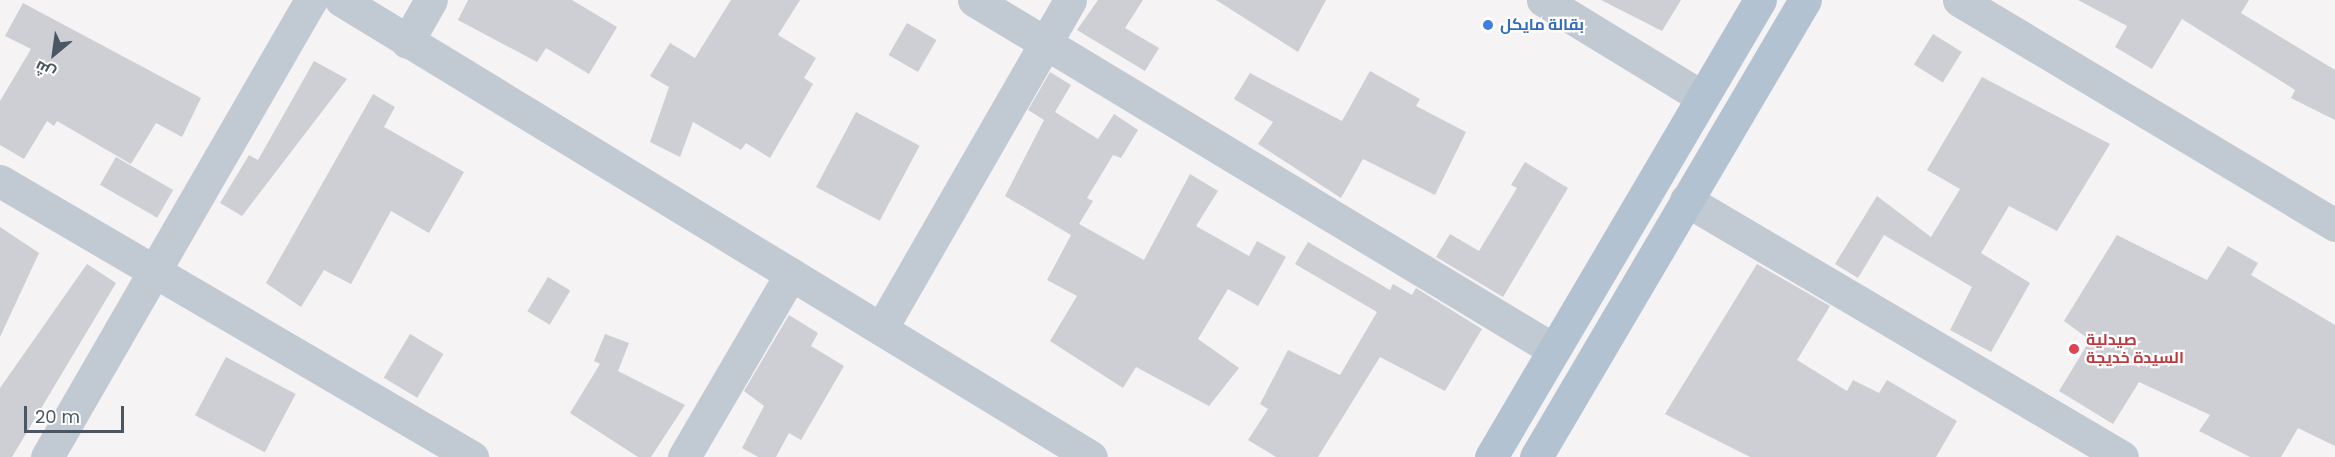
<!DOCTYPE html>
<meta charset="utf-8">
<style>
body{margin:0}
#map{position:relative;width:2335px;height:457px;overflow:hidden;background:#f5f3f3;font-family:Poppins,Cairo,sans-serif}
div>[style]{position:absolute}
.building>*{inset:0;background:#cdcfd5;transform-origin:0 0}
.minor>*{height:33px;margin:-16.5px;padding:0 16.5px;transform-origin:16.5px;border-radius:16.5px;background:#c1cad2}
.major>*{height:33px;margin:-16.5px;padding:0 16.5px;transform-origin:16.5px;border-radius:16.5px;background:#b3c2d1}
.dots>*{width:16px;height:16px;translate:-50% -50%;box-sizing:border-box;border:3px solid #fff;border-radius:50%}
span{translate:-50% -50%;white-space:nowrap;text-align:center;line-height:1.15;-webkit-text-stroke:4.5px #fff;paint-order:stroke}
.shop-label{font-size:16px;color:#366cbe;font-weight:700}
.left{translate:0 -50%;text-align:left}
.health-label{font-size:16px;color:#be3a42;font-weight:700}
.north{position:absolute;left:24px;top:24px;width:60px;height:60px;-webkit-text-stroke:4px #fff;paint-order:stroke;rotate:209deg;font-size:16px;font-weight:700;line-height:24px;text-align:center;color:#4a5661}
.north::after{content:'';display:block;margin:auto;width:21px;height:27px;background:#4a5661;clip-path:polygon(50% 0,100% 100%,50% 72%,0 100%)}
.scale{position:absolute;left:24px;top:406px;width:100px;height:27px;box-sizing:border-box;border:3px solid #4a5661;border-top:0;padding-left:8px;font-size:18px;line-height:21px;white-space:nowrap;color:#4a5661;-webkit-text-stroke:4px #fff;paint-order:stroke}
</style>
<div id="map">
<div class="building">
<i style="clip-path:polygon(468px 0,572px 0,617px 27px,589px 74px,546px 48px,537px 62px,458px 20px)"></i>
<i style="clip-path:polygon(731px 0,800px 0,778px 35px,816px 58px,804px 78px,813px 84px,770px 158px,746px 143px,741px 150px,693px 122px,680px 157px,650px 142px,669px 87px,650px 76px,670px 43px,695px 58px)"></i>
<i style="clip-path:polygon(1098px 0,1143px 0,1125px 28px,1159px 48px,1145px 71px,1077px 30px)"></i>
<i style="clip-path:polygon(1216px 0,1326px 0,1298px 52px)"></i>
<i style="clip-path:polygon(1601px 0,1681px 0,1662px 31px)"></i>
<i style="clip-path:polygon(2078px 0,2249px 0,2241px 13px,2335px 70px,2335px 120px,2291px 98px,2295px 90px,2182px 19px,2152px 69px,2115px 47px,2127px 26px)"></i>
<i style="clip-path:polygon(23px 3px,201px 98px,182px 137px,156px 123px,131px 164px,57px 121px,54px 126px,47px 121px,24px 159px,0 145px,0 101px,31px 49px,5px 36px)"></i>
<i style="left:907px;top:23px;width:34px;height:37px;rotate:30deg"></i>
<i style="left:1933px;top:34px;width:34px;height:36px;rotate:32deg"></i>
<i style="clip-path:polygon(314px 61px,347px 79px,242px 216px,220px 203px,249px 155px,258px 160px)"></i>
<i style="clip-path:polygon(1370px 71px,1420px 99px,1416px 106px,1466px 132px,1435px 195px,1363px 159px,1341px 198px,1258px 144px,1273px 122px,1234px 99px,1250px 73px,1342px 121px)"></i>
<i style="clip-path:polygon(1050px 72px,1071px 85px,1055px 112px,1098px 139px,1114px 114px,1138px 130px,1121px 158px,1113px 155px,1087px 198px,1093px 201px,1079px 224px,1144px 260px,1190px 174px,1218px 191px,1196px 226px,1249px 256px,1257px 241px,1286px 257px,1258px 306px,1228px 289px,1198px 339px,1239px 368px,1209px 406px,1136px 367px,1123px 388px,1050px 341px,1077px 296px,1047px 280px,1071px 235px,1005px 196px,1044px 120px,1028px 110px)"></i>
<i style="clip-path:polygon(1982px 77px,2110px 144px,2057px 231px,2009px 206px,1981px 253px,2030px 283px,1991px 352px,1950px 330px,1972px 287px,1884px 235px,1858px 278px,1835px 264px,1877px 196px,1931px 237px,1960px 189px,1927px 170px)"></i>
<i style="clip-path:polygon(373px 94px,395px 107px,384px 127px,464px 172px,429px 233px,391px 211px,351px 284px,324px 270px,301px 307px,266px 283px)"></i>
<i style="left:856px;top:112px;width:72px;height:85px;rotate:28deg"></i>
<i style="left:116px;top:157px;width:66px;height:32px;rotate:30deg"></i>
<i style="clip-path:polygon(1525px 162px,1568px 188px,1503px 297px,1436px 257px,1450px 234px,1479px 251px,1517px 188px,1511px 185px)"></i>
<i style="clip-path:polygon(0 227px,39px 253px,0 337px)"></i>
<i style="clip-path:polygon(2117px 235px,2207px 280px,2228px 246px,2258px 263px,2251px 275px,2335px 325px,2335px 446px,2298px 428px,2281px 457px,2250px 457px,2199px 431px,2210px 415px,2139px 382px,2113px 424px,2059px 391px,2090px 340px,2064px 321px)"></i>
<i style="clip-path:polygon(1308px 242px,1390px 290px,1393px 284px,1412px 295px,1416px 288px,1482px 329px,1445px 391px,1380px 357px,1318px 457px,1276px 457px,1248px 440px,1268px 409px,1260px 404px,1288px 350px,1340px 375px,1377px 312px,1295px 264px)"></i>
<i style="clip-path:polygon(87px 264px,116px 283px,12px 457px,0 457px,0 388px)"></i>
<i style="clip-path:polygon(1757px 264px,1830px 306px,1797px 360px,1847px 391px,1853px 380px,1879px 393px,1887px 380px,1957px 421px,1936px 457px,1750px 457px,1665px 414px)"></i>
<i style="left:548px;top:277px;width:26px;height:40px;rotate:31deg"></i>
<i style="clip-path:polygon(789px 315px,818px 333px,811px 346px,844px 366px,801px 440px,789px 433px,776px 457px,758px 457px,742px 448px,764px 406px,744px 391px)"></i>
<i style="left:410px;top:334px;width:39px;height:51px;rotate:31deg"></i>
<i style="clip-path:polygon(605px 334px,629px 343px,618px 371px,685px 405px,651px 457px,638px 457px,570px 413px,600px 364px,594px 361px)"></i>
<i style="left:226px;top:357px;width:79px;height:66px;rotate:28deg"></i>
</div>
<div class="minor">
<i style="left:341px;top:0;width:878px;rotate:31.36deg"></i>
<i style="left:974px;top:0;width:674px;rotate:31.1deg"></i>
<i style="left:1543px;top:0;width:186px;rotate:31.4deg"></i>
<i style="left:1959px;top:0;width:438px;rotate:30.9deg"></i>
<i style="left:407px;top:42px;width:48px;rotate:-60.3deg"></i>
<i style="left:0;top:181px;width:547px;rotate:30.32deg"></i>
<i style="left:1686px;top:200px;width:506px;rotate:30.52deg"></i>
<i style="left:881px;top:329px;width:379px;rotate:-60.1deg"></i>
<i style="left:47px;top:457px;width:528px;rotate:-59.99deg"></i>
<i style="left:684px;top:457px;width:212px;rotate:-59.7deg"></i>
</div>
<div class="major">
<i style="left:1491px;top:457px;width:530px;rotate:-59.52deg"></i>
<i style="left:1536px;top:457px;width:530px;rotate:-59.52deg"></i>
</div>
<div class="dots">
<i style="left:1488px;top:25px;background:#3f7fe0"></i>
<i style="left:2074px;top:349px;background:#e0444e"></i>
</div>
<div class="shop-label">
<span class="left" style="left:1500px;top:25px">بقالة مايكل</span>
</div>
<div class="health-label">
<span class="left" style="left:2086px;top:349px">صيدلية<br>السيدة خديجة</span>
</div>
<div class="north">ش</div>
<div class="scale">20 m</div>
</div>
